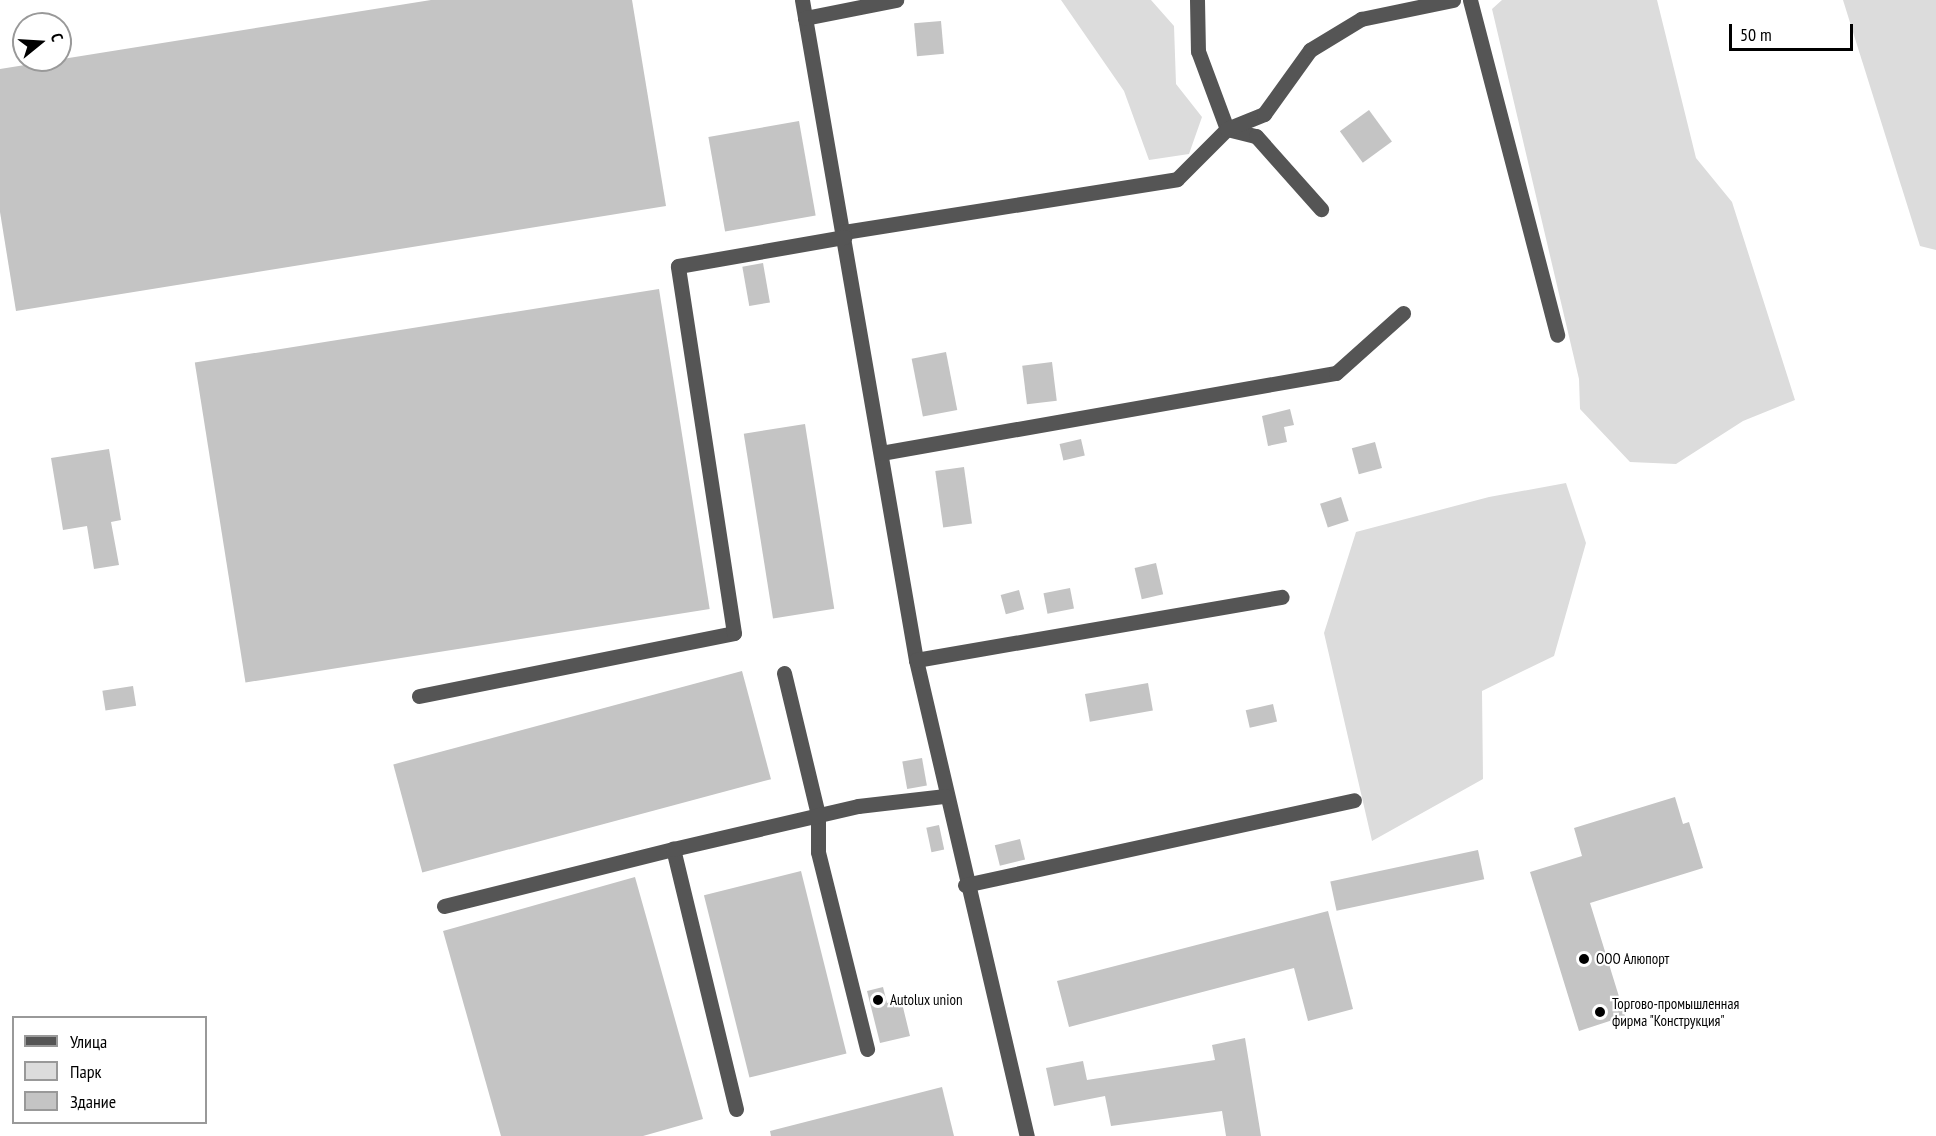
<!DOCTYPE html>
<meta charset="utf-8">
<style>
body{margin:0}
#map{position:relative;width:1936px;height:1136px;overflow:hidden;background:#fff;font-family:"PT Sans Narrow",sans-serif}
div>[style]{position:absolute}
.green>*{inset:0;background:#dcdcdc}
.building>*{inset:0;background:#c4c4c4;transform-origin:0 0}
.minor>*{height:15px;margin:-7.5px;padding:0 7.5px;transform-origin:7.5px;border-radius:7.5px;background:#555}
.dots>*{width:16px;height:16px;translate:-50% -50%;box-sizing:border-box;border:3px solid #fff;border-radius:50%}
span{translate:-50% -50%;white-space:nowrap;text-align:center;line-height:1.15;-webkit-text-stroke:4.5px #fff;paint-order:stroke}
.poi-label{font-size:15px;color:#000}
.left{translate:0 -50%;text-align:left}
.legend{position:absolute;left:12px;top:1016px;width:195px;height:108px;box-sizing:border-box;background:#fff;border:2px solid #999;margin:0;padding:8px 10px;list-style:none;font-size:18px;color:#000}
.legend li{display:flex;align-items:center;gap:12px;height:30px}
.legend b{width:30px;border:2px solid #999}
.north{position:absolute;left:12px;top:12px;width:60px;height:60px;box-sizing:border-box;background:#fff;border:2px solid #999;border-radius:50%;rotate:72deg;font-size:16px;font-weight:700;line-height:24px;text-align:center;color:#000}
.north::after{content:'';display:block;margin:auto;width:21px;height:27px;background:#000;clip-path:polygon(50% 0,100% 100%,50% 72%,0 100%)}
.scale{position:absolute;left:1729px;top:24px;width:124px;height:27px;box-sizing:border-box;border:3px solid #000;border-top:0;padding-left:8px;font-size:18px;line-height:21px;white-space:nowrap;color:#000;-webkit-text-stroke:4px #fff;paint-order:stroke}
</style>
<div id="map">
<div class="green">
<i style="clip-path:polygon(1061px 0,1151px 0,1174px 26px,1176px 84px,1202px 117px,1189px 154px,1149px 160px,1124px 91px)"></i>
<i style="clip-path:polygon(1502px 0,1657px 0,1696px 158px,1732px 202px,1795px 400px,1743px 421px,1676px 464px,1630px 462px,1580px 409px,1579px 379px,1492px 9px)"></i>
<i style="clip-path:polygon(1843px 0,1936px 0,1936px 250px,1920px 246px)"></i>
<i style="clip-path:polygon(1566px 483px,1586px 543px,1554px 656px,1482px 691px,1483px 779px,1372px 841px,1324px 633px,1356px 532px,1489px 497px)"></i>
</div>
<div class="building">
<i style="clip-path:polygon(431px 0,632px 0,666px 206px,16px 311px,0 212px,0 69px)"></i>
<i style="left:941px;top:21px;width:33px;height:27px;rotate:85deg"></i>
<i style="left:1369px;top:110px;width:39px;height:36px;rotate:54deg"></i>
<i style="left:799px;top:121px;width:96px;height:92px;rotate:80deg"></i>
<i style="left:763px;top:263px;width:40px;height:21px;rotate:80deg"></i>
<i style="left:659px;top:289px;width:324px;height:470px;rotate:81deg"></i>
<i style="left:946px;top:352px;width:59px;height:35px;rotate:79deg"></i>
<i style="left:1052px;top:362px;width:39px;height:30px;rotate:83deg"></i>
<i style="clip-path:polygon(1290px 409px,1294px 425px,1284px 427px,1287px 442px,1268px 446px,1262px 416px)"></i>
<i style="left:805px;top:424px;width:187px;height:62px;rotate:81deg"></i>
<i style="left:1081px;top:439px;width:17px;height:22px;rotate:77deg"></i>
<i style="left:1375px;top:442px;width:27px;height:24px;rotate:75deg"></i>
<i style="clip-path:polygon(109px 449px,121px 520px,111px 522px,119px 565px,94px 569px,87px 526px,63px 530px,51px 458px)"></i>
<i style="left:964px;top:467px;width:57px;height:29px;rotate:82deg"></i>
<i style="left:1341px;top:497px;width:25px;height:22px;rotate:72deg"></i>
<i style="left:1156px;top:563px;width:32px;height:22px;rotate:77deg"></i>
<i style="left:1070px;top:588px;width:21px;height:27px;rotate:79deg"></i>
<i style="left:1019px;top:590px;width:20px;height:19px;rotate:75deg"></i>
<i style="left:742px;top:671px;width:112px;height:361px;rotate:75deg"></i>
<i style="left:1148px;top:683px;width:28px;height:64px;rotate:80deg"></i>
<i style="left:133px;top:686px;width:20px;height:31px;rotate:81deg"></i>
<i style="left:1273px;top:704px;width:18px;height:28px;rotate:77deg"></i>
<i style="left:922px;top:758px;width:28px;height:20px;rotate:80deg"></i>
<i style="clip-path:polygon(1675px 797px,1683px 824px,1689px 822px,1703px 868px,1590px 903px,1625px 1016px,1579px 1031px,1530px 872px,1582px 856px,1574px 828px)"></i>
<i style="left:939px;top:825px;width:25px;height:13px;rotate:78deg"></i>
<i style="left:1020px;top:839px;width:21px;height:26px;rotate:76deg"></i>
<i style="left:1478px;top:850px;width:30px;height:151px;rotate:78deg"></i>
<i style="left:801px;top:871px;width:188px;height:100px;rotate:76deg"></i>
<i style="clip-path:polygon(635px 877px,703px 1119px,643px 1136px,501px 1136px,443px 931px)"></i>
<i style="clip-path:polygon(1328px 911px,1353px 1009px,1308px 1021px,1294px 968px,1069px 1027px,1057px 981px)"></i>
<i style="clip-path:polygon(883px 987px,887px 1003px,901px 999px,910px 1036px,880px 1043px,867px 991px)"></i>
<i style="clip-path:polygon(1245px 1038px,1261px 1136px,1226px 1136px,1222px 1111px,1111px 1126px,1105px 1096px,1054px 1106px,1046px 1068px,1083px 1061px,1087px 1080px,1215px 1060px,1212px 1045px)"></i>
<i style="clip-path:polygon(942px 1087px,954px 1136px,771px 1136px,770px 1131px)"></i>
</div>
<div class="minor">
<i style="left:802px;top:0;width:670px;rotate:80.2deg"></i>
<i style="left:916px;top:660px;width:489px;rotate:76.9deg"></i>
<i style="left:1197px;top:0;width:51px;rotate:88.9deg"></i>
<i style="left:1198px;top:51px;width:83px;rotate:69.6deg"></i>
<i style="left:1227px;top:129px;width:30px;rotate:14deg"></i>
<i style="left:1256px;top:136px;width:98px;rotate:48.3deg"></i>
<i style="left:1470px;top:0;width:346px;rotate:75.4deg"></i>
<i style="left:805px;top:18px;width:93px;rotate:-11.2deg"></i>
<i style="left:844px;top:232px;width:337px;rotate:-9deg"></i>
<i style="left:1177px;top:179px;width:71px;rotate:-45deg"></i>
<i style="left:1227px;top:129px;width:40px;rotate:-22deg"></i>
<i style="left:1264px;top:114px;width:79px;rotate:-54.3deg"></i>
<i style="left:1310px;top:50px;width:60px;rotate:-31.3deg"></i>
<i style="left:1361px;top:19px;width:94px;rotate:-11.7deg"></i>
<i style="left:881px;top:453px;width:462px;rotate:-10deg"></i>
<i style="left:1336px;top:373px;width:90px;rotate:-41.8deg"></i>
<i style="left:916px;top:660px;width:371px;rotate:-9.8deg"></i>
<i style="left:784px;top:673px;width:146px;rotate:76.5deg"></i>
<i style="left:818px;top:815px;width:37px;rotate:90deg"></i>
<i style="left:818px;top:852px;width:203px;rotate:76deg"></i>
<i style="left:419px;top:696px;width:321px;rotate:-11.3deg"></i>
<i style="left:734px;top:633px;width:371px;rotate:-98.7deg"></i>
<i style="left:678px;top:266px;width:169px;rotate:-9.9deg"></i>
<i style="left:965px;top:885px;width:398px;rotate:-12.3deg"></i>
<i style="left:444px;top:906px;width:236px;rotate:-14deg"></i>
<i style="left:736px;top:1109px;width:268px;rotate:-103.6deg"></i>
<i style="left:673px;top:849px;width:190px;rotate:-13.1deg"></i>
<i style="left:858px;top:806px;width:88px;rotate:-6.6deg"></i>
</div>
<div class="dots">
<i style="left:1584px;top:959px;background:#000"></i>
<i style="left:878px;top:1000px;background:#000"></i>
<i style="left:1600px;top:1012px;background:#000"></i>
</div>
<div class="poi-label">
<span class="left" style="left:1596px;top:959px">ООО Алюпорт</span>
<span class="left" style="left:890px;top:1000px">Autolux union</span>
<span class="left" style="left:1612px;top:1012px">Торгово-промышленная<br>фирма "Конструкция"</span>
</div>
<ul class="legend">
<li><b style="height:8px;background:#555"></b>Улица</li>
<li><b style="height:16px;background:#dcdcdc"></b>Парк</li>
<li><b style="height:16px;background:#c4c4c4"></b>Здание</li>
</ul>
<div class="north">С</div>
<div class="scale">50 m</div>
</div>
